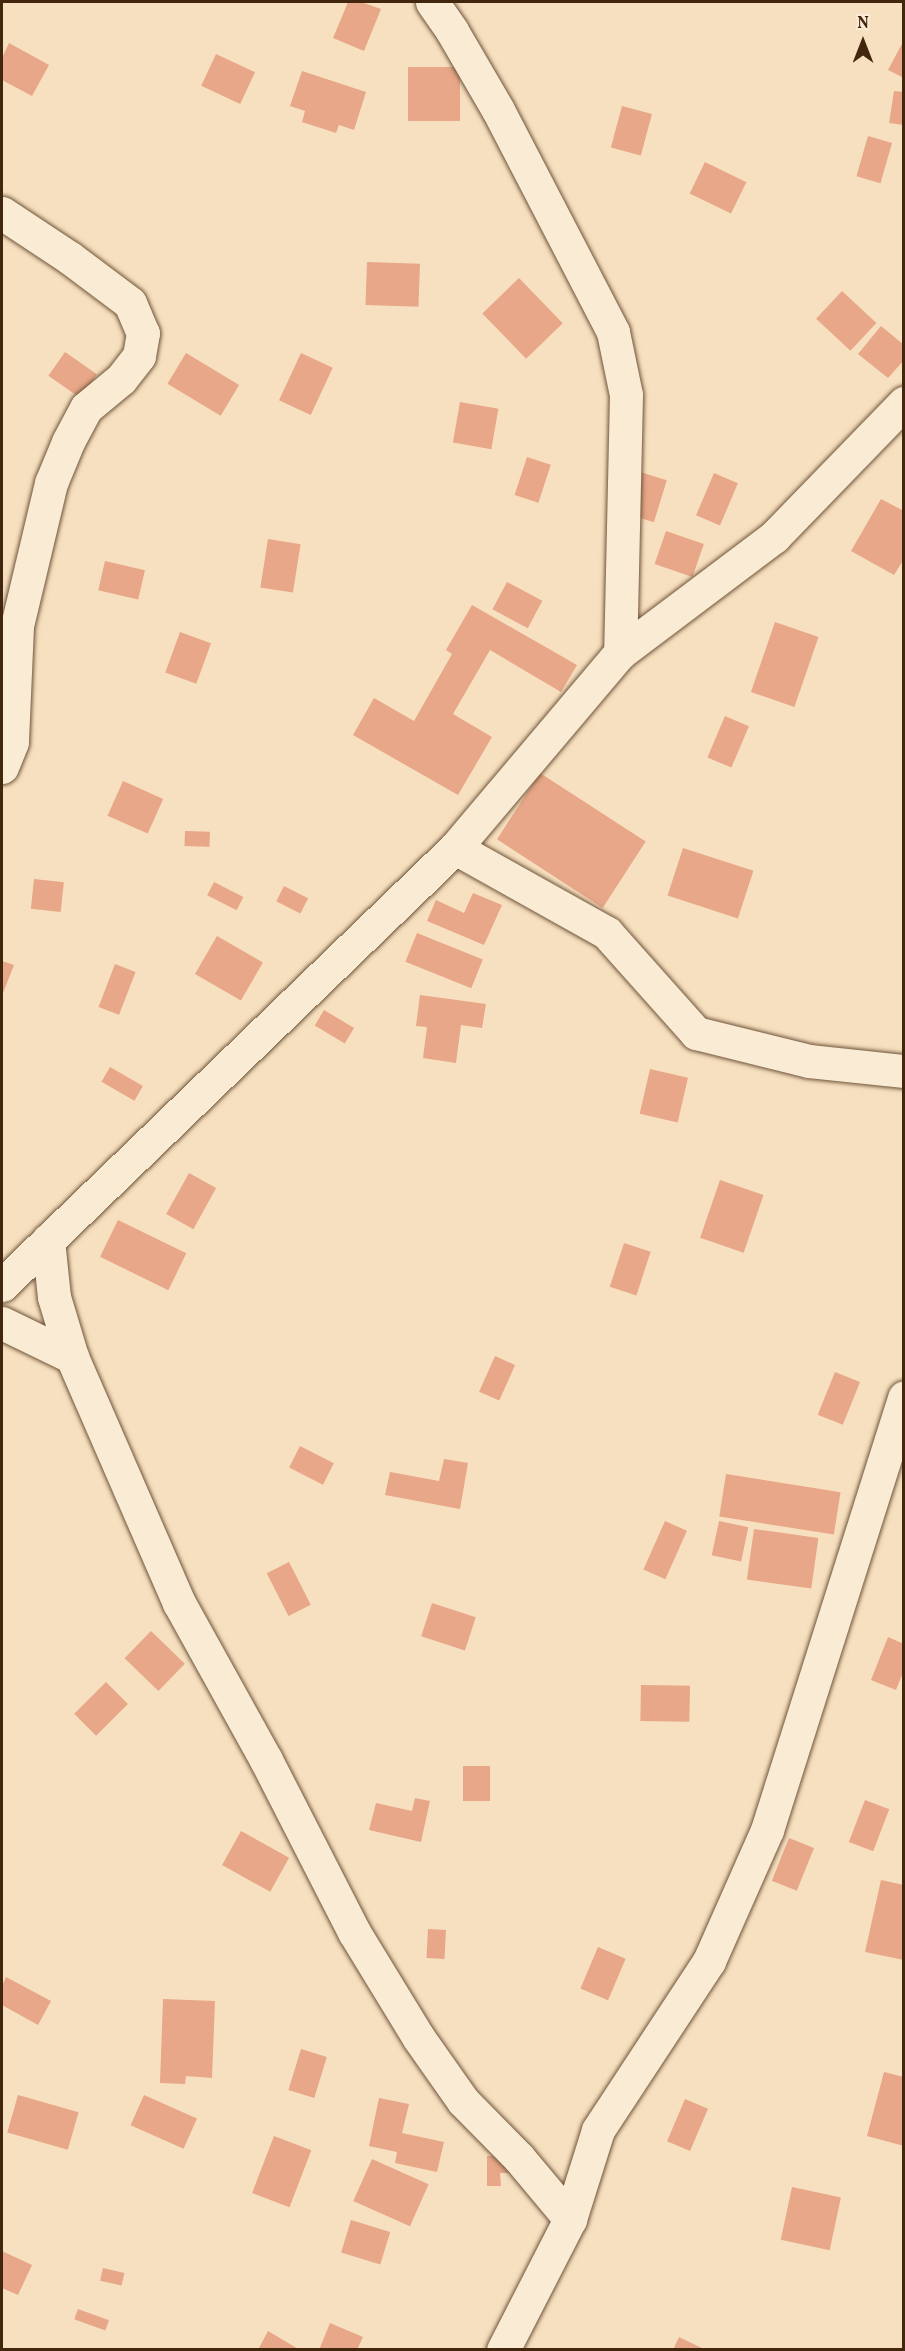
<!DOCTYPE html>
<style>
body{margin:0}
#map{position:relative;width:905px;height:2351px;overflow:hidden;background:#f7e0bf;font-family:Vollkorn,serif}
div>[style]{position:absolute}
.building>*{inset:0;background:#e7a788;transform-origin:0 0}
.roads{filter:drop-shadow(0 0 2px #6f543a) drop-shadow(0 0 2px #6f543a)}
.minor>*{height:33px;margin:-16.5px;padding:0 16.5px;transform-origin:16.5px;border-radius:16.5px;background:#faebd5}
span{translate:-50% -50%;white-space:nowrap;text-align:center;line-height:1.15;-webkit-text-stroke:4.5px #faebd5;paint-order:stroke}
.frame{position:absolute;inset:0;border:3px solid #42260e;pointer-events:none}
.north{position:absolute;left:833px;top:12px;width:60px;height:60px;-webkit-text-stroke:4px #faebd5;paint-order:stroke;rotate:0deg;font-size:16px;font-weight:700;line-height:24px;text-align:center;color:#42260e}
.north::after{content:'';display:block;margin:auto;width:21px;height:27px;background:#42260e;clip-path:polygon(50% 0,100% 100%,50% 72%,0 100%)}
</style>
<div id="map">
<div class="building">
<i style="clip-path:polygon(348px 2px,361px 2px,381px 9px,364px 51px,333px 38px)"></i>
<i style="clip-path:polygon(904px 40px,904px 78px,888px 70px)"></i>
<i style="clip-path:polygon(9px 43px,49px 65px,32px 96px,2px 80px,2px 58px)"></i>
<i style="left:216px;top:54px;width:43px;height:35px;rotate:25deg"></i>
<i style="left:408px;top:67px;width:52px;height:54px"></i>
<i style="clip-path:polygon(302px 71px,366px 92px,354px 130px,339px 125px,336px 133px,302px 122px,305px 111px,290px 106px)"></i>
<i style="clip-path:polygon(894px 91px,904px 92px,904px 125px,889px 123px)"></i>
<i style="left:622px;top:106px;width:31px;height:43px;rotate:15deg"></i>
<i style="left:868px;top:136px;width:25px;height:42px;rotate:16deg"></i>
<i style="left:705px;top:162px;width:46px;height:35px;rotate:26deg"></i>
<i style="left:367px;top:262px;width:53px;height:43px;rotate:2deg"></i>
<i style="left:519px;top:278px;width:63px;height:51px;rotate:46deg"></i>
<i style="left:842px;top:291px;width:47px;height:38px;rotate:43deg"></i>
<i style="clip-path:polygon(881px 326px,904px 345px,904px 360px,888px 378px,858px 354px)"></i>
<i style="left:65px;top:352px;width:39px;height:29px;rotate:35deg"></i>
<i style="left:186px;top:353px;width:62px;height:36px;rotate:31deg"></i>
<i style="left:301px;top:353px;width:35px;height:52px;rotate:25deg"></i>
<i style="left:460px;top:402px;width:39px;height:41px;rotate:10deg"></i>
<i style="left:527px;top:457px;width:25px;height:40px;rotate:18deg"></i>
<i style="left:640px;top:472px;width:28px;height:44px;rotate:17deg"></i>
<i style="left:714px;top:473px;width:26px;height:46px;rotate:23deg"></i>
<i style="clip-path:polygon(881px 499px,904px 511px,904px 559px,894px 575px,851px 551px)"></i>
<i style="left:666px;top:531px;width:40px;height:35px;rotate:19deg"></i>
<i style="left:268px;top:539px;width:33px;height:49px;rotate:9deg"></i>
<i style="left:105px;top:561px;width:41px;height:30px;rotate:13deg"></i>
<i style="left:507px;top:582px;width:40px;height:31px;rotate:28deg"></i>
<i style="clip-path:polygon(472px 605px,577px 665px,561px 692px,490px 650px,453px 714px,492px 737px,458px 795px,353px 735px,374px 698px,414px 721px,452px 654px,446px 650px)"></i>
<i style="left:775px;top:622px;width:46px;height:74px;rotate:19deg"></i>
<i style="left:180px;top:632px;width:33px;height:43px;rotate:20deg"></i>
<i style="left:725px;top:716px;width:26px;height:45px;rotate:23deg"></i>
<i style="left:540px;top:773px;width:126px;height:79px;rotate:33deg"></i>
<i style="left:123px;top:781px;width:44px;height:38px;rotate:24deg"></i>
<i style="left:185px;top:831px;width:25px;height:15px;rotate:2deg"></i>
<i style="left:683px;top:848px;width:74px;height:50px;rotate:18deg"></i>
<i style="left:34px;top:879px;width:30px;height:30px;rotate:6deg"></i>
<i style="left:214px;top:882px;width:33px;height:15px;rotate:27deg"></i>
<i style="left:284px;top:886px;width:27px;height:17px;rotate:27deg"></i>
<i style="clip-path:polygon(473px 893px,502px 905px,484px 945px,427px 921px,436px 900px,464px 913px)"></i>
<i style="left:417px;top:933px;width:71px;height:31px;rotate:22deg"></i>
<i style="left:217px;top:936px;width:53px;height:44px;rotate:30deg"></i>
<i style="clip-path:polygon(2px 961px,14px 965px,3px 993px,2px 993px)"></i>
<i style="left:115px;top:964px;width:22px;height:46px;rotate:21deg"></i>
<i style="clip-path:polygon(420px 995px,486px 1004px,482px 1028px,461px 1025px,456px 1063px,423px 1058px,427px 1027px,416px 1026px)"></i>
<i style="left:324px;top:1010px;width:35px;height:18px;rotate:31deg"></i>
<i style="left:110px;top:1067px;width:38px;height:17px;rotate:30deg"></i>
<i style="left:650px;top:1069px;width:39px;height:46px;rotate:13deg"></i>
<i style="left:189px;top:1173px;width:31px;height:47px;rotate:29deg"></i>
<i style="left:720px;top:1180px;width:46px;height:61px;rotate:19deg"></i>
<i style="left:118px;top:1220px;width:76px;height:41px;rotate:26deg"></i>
<i style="left:624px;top:1243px;width:28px;height:46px;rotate:18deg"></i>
<i style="left:495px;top:1356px;width:22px;height:39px;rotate:24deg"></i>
<i style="left:835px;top:1372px;width:27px;height:46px;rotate:22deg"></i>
<i style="left:300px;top:1446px;width:38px;height:24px;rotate:27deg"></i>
<i style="clip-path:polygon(444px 1459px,468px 1463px,460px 1509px,385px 1495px,390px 1472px,439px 1481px)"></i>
<i style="left:726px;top:1474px;width:116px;height:43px;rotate:9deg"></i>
<i style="left:665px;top:1521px;width:24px;height:53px;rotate:24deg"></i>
<i style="left:719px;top:1521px;width:30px;height:35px;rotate:12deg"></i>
<i style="left:754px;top:1529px;width:65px;height:51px;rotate:8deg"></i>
<i style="left:289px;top:1562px;width:48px;height:25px;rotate:63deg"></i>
<i style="left:432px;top:1603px;width:46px;height:35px;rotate:18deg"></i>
<i style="left:151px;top:1631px;width:47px;height:38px;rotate:44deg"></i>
<i style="clip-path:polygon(888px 1637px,904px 1644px,904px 1670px,896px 1690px,871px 1680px)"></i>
<i style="left:106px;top:1682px;width:31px;height:45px;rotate:45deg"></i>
<i style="left:641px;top:1685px;width:49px;height:36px;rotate:1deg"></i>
<i style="left:463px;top:1766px;width:27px;height:35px"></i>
<i style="clip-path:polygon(415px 1798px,430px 1801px,421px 1842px,369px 1830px,376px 1803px,412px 1811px)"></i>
<i style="left:865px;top:1800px;width:26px;height:45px;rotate:21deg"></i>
<i style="left:241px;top:1831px;width:55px;height:39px;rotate:29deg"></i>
<i style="left:789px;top:1838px;width:27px;height:46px;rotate:22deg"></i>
<i style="clip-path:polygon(881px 1880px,904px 1885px,904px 1960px,865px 1952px)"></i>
<i style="left:428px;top:1929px;width:18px;height:29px;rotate:3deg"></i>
<i style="left:598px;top:1947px;width:30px;height:45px;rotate:23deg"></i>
<i style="clip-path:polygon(6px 1977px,51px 2001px,38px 2025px,2px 2005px,2px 1986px)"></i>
<i style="clip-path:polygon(163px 1999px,215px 2001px,212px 2078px,186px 2076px,185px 2084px,160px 2083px)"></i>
<i style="left:301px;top:2049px;width:27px;height:43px;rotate:17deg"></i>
<i style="clip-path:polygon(884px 2072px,904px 2077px,904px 2146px,867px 2136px)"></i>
<i style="left:18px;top:2095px;width:63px;height:39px;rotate:16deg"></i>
<i style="left:144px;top:2095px;width:58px;height:33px;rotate:24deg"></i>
<i style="clip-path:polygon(379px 2098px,409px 2104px,402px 2133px,444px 2142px,437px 2172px,395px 2163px,397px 2152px,369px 2146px)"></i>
<i style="left:685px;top:2099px;width:25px;height:46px;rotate:23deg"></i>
<i style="left:274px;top:2136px;width:40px;height:61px;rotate:21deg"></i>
<i style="clip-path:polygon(487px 2156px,511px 2156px,511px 2173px,500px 2173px,501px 2186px,487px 2186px)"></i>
<i style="left:372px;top:2159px;width:62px;height:46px;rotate:24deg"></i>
<i style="left:792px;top:2187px;width:50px;height:54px;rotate:12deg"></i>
<i style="left:351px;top:2220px;width:41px;height:34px;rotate:17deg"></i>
<i style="clip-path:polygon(2px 2251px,32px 2265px,18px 2295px,2px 2288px)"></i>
<i style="left:103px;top:2268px;width:22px;height:13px;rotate:13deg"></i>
<i style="left:78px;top:2309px;width:33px;height:11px;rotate:20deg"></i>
<i style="clip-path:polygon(330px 2323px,363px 2337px,357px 2350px,319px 2350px)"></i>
<i style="clip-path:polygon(268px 2331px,300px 2350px,258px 2350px)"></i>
<i style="clip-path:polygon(679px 2337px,706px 2350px,673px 2350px)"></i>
</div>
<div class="roads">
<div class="minor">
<i style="left:432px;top:2px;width:35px;rotate:55deg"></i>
<i style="left:452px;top:31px;width:91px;rotate:59.8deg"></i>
<i style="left:498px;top:110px;width:250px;rotate:62.6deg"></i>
<i style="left:613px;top:332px;width:64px;rotate:78.3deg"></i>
<i style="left:626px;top:395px;width:258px;rotate:91.3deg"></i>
<i style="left:2px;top:213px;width:82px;rotate:33.5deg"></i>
<i style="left:70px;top:258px;width:75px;rotate:36.9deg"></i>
<i style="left:130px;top:303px;width:33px;rotate:67deg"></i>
<i style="left:143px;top:333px;width:23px;rotate:100deg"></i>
<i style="left:139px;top:356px;width:29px;rotate:128deg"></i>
<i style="left:121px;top:379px;width:45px;rotate:140.4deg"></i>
<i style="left:86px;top:408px;width:38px;rotate:118deg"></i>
<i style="left:68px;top:442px;width:44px;rotate:112.5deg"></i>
<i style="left:51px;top:483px;width:147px;rotate:103.4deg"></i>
<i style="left:17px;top:626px;width:116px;rotate:92.5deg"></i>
<i style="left:12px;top:742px;width:27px;rotate:112deg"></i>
<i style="left:455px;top:848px;width:174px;rotate:29.2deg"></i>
<i style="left:607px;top:933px;width:134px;rotate:48.3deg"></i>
<i style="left:696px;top:1033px;width:116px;rotate:13.9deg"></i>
<i style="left:809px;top:1061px;width:96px;rotate:6deg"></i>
<i style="left:48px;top:1240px;width:57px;rotate:84deg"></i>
<i style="left:54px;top:1297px;width:63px;rotate:73.3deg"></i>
<i style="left:72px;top:1357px;width:268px;rotate:66.5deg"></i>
<i style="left:179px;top:1603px;width:179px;rotate:61deg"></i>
<i style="left:266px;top:1760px;width:193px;rotate:62.9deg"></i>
<i style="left:354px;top:1932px;width:123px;rotate:58.6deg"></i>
<i style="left:418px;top:2037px;width:78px;rotate:54.9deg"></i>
<i style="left:463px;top:2101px;width:80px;rotate:45.5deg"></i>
<i style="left:519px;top:2158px;width:80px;rotate:50.1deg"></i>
<i style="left:2px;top:1285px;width:629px;rotate:-43.97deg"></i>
<i style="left:455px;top:848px;width:255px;rotate:-49.8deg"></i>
<i style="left:620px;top:653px;width:193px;rotate:-37deg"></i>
<i style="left:774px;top:537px;width:187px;rotate:-45.9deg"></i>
<i style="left:2px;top:1323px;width:78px;rotate:25.9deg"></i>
<i style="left:503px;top:2350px;width:147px;rotate:-62.9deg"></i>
<i style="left:570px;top:2219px;width:93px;rotate:-72.5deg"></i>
<i style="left:598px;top:2130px;width:202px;rotate:-56.7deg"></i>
<i style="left:709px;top:1961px;width:143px;rotate:-66.1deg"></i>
<i style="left:767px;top:1830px;width:454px;rotate:-72.4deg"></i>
</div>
</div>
<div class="frame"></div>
<div class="north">N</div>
</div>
